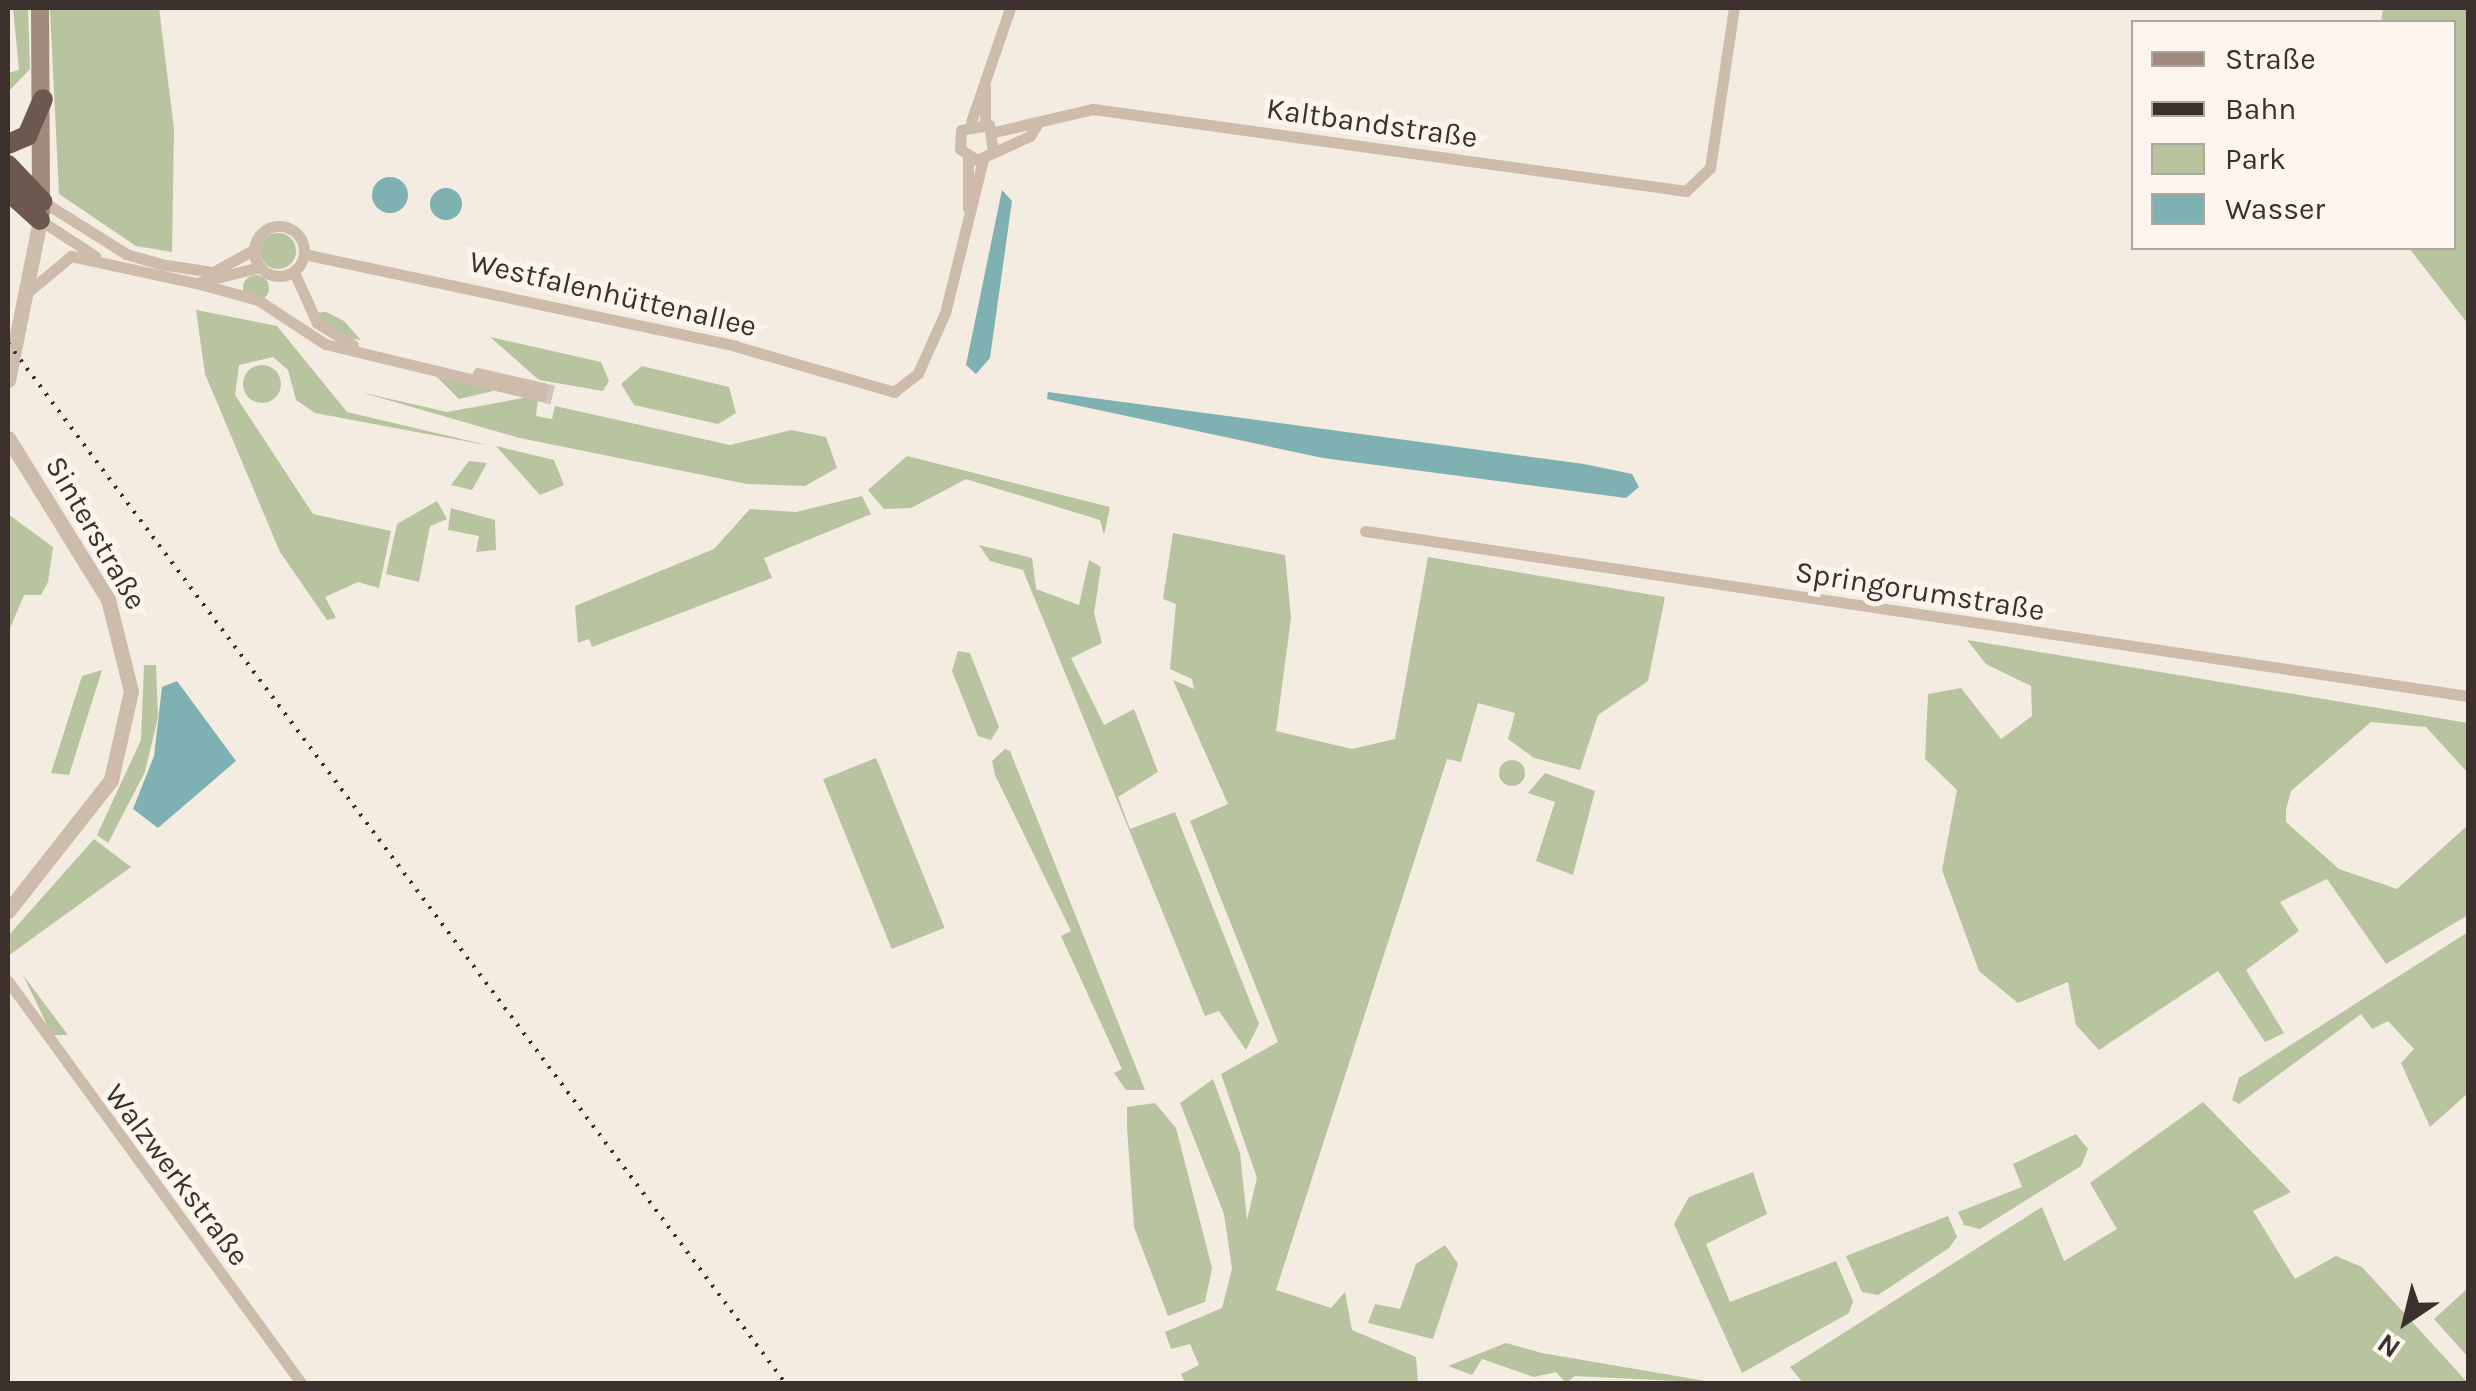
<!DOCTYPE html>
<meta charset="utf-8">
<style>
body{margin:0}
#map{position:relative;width:2476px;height:1391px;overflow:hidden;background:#f4ebe1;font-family:Karla,sans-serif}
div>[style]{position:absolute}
.green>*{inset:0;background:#b8c4a0;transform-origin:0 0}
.round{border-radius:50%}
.water>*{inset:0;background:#7fb0b2}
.minor-tunnel>*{height:11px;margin-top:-5.5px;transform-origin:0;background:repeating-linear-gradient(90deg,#cfc6bd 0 11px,transparent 0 16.5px)}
.minor>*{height:11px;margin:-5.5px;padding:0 5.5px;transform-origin:5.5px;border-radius:5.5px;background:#cdbbac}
.minor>.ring{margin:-5.5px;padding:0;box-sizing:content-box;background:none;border:11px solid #cdbbac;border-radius:50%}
.tertiary>*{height:15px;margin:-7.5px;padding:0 7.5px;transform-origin:7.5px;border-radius:7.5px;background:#cdbbac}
.secondary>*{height:18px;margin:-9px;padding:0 9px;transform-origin:9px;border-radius:9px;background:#a18a7d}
.trunk>*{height:20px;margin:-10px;padding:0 10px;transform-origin:10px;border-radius:10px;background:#6c584f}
.rail>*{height:4px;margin-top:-2px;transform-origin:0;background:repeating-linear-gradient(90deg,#3b302b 0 2.5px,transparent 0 10.5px)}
span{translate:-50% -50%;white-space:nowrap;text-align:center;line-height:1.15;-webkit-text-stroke:10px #fbf5ee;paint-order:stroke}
.street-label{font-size:30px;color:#3b302b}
.frame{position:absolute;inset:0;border:10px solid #3b302b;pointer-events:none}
.legend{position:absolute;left:2131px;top:20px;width:325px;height:230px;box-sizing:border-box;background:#fbf5ee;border:2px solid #aea6a0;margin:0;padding:12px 18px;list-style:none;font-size:30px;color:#3b302b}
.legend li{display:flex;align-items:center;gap:20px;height:50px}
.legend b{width:50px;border:2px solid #aea6a0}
.north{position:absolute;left:2356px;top:1271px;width:100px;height:100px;-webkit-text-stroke:8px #fbf5ee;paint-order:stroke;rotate:215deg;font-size:28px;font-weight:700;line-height:40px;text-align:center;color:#3b302b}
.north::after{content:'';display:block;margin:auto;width:35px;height:45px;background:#3b302b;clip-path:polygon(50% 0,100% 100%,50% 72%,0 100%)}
</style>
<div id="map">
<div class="green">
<i style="clip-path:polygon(13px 8px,28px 8px,30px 69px,8px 92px,8px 73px,19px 70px)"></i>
<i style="clip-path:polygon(50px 8px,159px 8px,174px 129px,172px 252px,136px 246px,59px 194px)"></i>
<i style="clip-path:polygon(2383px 8px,2468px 8px,2468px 324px,2409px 248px,2454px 248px,2454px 22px,2381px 22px)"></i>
<i class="round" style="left:260px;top:233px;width:36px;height:36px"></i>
<i class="round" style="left:243px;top:275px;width:26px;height:26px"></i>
<i style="clip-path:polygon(196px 310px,277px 326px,347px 412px,491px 446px,315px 413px,296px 400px,288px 370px,273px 357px,239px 365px,235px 395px,313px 514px,391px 531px,379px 588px,358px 582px,325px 597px,336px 618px,327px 620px,280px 552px,205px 374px)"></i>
<i style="clip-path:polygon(326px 312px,344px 321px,361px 340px,337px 336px,314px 313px)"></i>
<i style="clip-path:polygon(490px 337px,601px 362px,609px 381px,603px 391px,539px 380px)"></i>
<i class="round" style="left:243px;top:365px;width:38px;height:38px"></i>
<i style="clip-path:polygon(642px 366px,729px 387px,736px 413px,718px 424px,634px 405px,621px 384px)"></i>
<i style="clip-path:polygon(437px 377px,492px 389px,493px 391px,459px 399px)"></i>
<i style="clip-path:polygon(360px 392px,447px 412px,529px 397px,538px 399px,536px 416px,552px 419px,555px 406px,730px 445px,791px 430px,826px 437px,837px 468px,805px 486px,747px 484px,520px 438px)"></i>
<i style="clip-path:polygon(496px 446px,554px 460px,564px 485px,540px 495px)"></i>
<i style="clip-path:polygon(907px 456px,1110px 507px,1104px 535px,1100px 520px,966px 479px,911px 508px,884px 509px,868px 490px)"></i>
<i style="clip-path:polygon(469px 461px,487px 463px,472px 490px,451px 485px)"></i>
<i style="clip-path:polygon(862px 496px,871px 514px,764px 558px,772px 578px,592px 647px,589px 639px,578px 643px,575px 606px,714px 549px,750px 509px,796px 512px)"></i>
<i style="clip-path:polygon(437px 501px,447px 519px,430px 526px,419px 582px,386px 574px,397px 524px)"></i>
<i style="clip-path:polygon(451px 508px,495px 520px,496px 550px,476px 552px,479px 536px,448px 530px)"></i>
<i style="clip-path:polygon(8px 514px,53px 547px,48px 582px,41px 595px,24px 595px,8px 633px)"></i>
<i style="clip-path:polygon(1173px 533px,1285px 555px,1291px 618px,1276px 731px,1352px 749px,1395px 739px,1428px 557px,1665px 597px,1648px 681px,1598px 715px,1580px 770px,1534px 758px,1508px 739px,1515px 713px,1478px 703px,1461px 762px,1447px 759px,1276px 1290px,1331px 1308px,1345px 1292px,1352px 1330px,1416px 1357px,1418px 1383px,1185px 1383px,1181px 1374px,1199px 1365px,1190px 1344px,1171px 1349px,1165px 1332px,1222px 1308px,1232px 1269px,1224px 1214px,1180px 1103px,1213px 1079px,1240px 1153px,1247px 1220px,1257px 1178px,1221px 1074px,1278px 1042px,1190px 821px,1228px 804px,1173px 680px,1194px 689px,1192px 679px,1170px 669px,1176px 604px,1163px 599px)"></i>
<i style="clip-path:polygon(979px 545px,1032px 558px,1036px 589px,1079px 605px,1089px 560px,1101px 567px,1094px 613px,1102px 643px,1071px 658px,1104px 725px,1134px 709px,1158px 772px,1118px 797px,1130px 829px,1175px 812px,1259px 1024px,1246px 1050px,1219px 1011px,1205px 1016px,1023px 570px,990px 561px)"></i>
<i style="clip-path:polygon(1967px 640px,2468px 723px,2468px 773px,2426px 727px,2371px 722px,2291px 791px,2286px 810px,2286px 822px,2339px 869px,2397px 889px,2468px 825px,2468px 915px,2386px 964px,2327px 879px,2280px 902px,2299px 931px,2246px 970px,2284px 1033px,2265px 1042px,2218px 971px,2099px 1050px,2076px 1025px,2068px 982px,2018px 1003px,1979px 971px,1942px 870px,1957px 790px,1925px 759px,1928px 694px,1961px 688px,2001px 739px,2032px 716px,2031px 686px,1986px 664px)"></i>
<i style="clip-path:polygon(958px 651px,970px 653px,999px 727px,991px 740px,978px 736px,952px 671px)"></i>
<i style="clip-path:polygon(144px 665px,156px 665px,158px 717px,145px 772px,108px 843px,97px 835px,141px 740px)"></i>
<i style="clip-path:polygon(102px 670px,69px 775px,51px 773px,82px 676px)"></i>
<i style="clip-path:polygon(1005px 749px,1010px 751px,1145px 1090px,1126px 1090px,1114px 1073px,1122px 1069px,1061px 936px,1071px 931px,995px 775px,992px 761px)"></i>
<i style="left:876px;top:758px;width:183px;height:57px;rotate:68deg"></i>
<i class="round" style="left:1499px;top:760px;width:26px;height:26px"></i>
<i style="clip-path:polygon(1545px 773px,1595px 791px,1573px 875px,1536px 861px,1555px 802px,1528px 793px)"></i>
<i style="clip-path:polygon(94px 839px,131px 867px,8px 956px,8px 936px)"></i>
<i style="clip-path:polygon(2468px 932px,2468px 1093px,2430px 1127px,2401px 1063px,2414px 1049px,2388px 1021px,2372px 1029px,2361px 1014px,2239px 1104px,2232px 1100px,2239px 1078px)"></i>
<i style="clip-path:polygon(23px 975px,68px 1035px,52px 1035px)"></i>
<i style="clip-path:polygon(2203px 1102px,2291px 1192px,2253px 1211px,2295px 1279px,2336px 1256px,2362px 1267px,2468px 1383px,1804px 1384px,1790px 1367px,2042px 1207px,2064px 1261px,2117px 1229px,2090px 1183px)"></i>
<i style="clip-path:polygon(1155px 1103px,1176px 1128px,1212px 1268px,1205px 1302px,1168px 1316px,1134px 1227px,1127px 1127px,1127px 1107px)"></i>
<i style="clip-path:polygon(2076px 1134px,2088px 1149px,2081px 1166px,1980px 1229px,1964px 1225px,1958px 1212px,2022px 1187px,2013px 1164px)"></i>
<i style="clip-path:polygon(1753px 1172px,1767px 1214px,1706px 1244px,1730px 1302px,1836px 1261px,1853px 1301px,1849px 1313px,1742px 1373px,1674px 1224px,1689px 1197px)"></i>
<i style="clip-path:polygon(1948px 1216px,1957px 1237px,1949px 1248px,1878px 1295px,1862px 1292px,1846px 1256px)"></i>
<i style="clip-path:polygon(1445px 1245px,1458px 1264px,1433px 1339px,1368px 1323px,1375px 1304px,1400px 1309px,1416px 1264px)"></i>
<i style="clip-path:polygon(2468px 1288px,2468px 1357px,2434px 1319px)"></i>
<i style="clip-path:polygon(1506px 1343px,1542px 1353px,1717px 1383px,1575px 1376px,1566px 1383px,1556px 1372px,1534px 1377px,1482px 1359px,1472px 1375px,1448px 1366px)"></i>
</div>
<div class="water">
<i class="round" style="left:372px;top:177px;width:36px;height:36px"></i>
<i class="round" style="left:430px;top:188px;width:32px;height:32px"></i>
<i style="clip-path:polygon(1002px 190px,1012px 201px,990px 358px,976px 374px,966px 365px)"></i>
<i style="clip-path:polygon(1048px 392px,1584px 464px,1632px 474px,1639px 487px,1626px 498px,1323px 458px,1047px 399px)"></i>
<i style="clip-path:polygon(177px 681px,236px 761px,158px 828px,133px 809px,154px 756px,162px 687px)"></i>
</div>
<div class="minor-tunnel">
<i style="left:543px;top:388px;width:16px;rotate:14deg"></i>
<i style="left:541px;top:396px;width:16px;rotate:14deg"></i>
</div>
<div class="minor">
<i style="left:985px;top:87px;width:36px;rotate:90deg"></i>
<i style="left:971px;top:122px;width:120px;rotate:-71.1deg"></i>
<i style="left:994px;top:132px;width:102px;rotate:-13.1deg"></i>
<i style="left:1093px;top:109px;width:599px;rotate:7.87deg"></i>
<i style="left:1686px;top:191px;width:33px;rotate:-44deg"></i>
<i style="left:1710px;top:168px;width:162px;rotate:-81.5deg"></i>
<i style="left:993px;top:152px;width:27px;rotate:-98deg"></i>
<i style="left:989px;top:125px;width:28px;rotate:170deg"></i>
<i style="left:961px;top:130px;width:19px;rotate:93deg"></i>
<i style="left:960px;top:149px;width:20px;rotate:33deg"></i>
<i style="left:977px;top:160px;width:58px;rotate:-24.4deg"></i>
<i style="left:1030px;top:136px;width:12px;rotate:-59deg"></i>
<i style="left:42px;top:201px;width:99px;rotate:32.2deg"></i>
<i style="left:126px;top:254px;width:35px;rotate:16deg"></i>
<i style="left:160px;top:264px;width:54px;rotate:8.6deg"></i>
<i style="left:213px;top:272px;width:48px;rotate:-28.7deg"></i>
<i style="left:968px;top:208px;width:51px;rotate:-90deg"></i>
<i style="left:40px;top:220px;width:66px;rotate:33.2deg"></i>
<i class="ring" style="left:254px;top:226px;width:39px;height:39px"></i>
<i style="left:304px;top:254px;width:441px;rotate:12deg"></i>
<i style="left:735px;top:346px;width:166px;rotate:16.1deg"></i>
<i style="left:894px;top:392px;width:31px;rotate:-38deg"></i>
<i style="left:918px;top:373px;width:66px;rotate:-65.8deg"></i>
<i style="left:945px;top:313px;width:159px;rotate:-76.1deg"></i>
<i style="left:294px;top:272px;width:56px;rotate:65.7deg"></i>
<i style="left:317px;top:323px;width:42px;rotate:31.4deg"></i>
<i style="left:196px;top:283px;width:64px;rotate:15.3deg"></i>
<i style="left:258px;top:300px;width:80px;rotate:33.3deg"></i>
<i style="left:325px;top:344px;width:222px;rotate:13.5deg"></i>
<i style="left:29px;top:291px;width:55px;rotate:-39.8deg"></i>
<i style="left:71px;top:256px;width:128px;rotate:12.2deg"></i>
<i style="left:196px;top:283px;width:66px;rotate:-14deg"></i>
<i style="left:478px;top:373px;width:67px;rotate:13deg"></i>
<i style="left:1365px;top:531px;width:1115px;rotate:8.51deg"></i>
<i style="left:8px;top:981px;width:499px;rotate:53.9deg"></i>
</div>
<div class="tertiary">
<i style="left:8px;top:380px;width:163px;rotate:-78.7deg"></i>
<i style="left:8px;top:438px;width:190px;rotate:58.2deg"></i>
<i style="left:108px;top:599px;width:95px;rotate:76deg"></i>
<i style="left:131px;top:691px;width:91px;rotate:102.7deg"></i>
<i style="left:111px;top:780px;width:167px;rotate:128.2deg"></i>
</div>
<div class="secondary">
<i style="left:40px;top:8px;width:204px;rotate:89.7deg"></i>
</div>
<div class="trunk">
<i style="left:8px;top:144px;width:21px;rotate:-23deg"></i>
<i style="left:27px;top:136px;width:40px;rotate:-66.6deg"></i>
<i style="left:8px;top:165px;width:50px;rotate:46.6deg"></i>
<i style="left:8px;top:191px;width:43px;rotate:42.2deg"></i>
</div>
<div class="rail">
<i style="left:8px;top:343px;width:1300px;rotate:53.23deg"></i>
</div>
<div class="street-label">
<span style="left:1372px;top:123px;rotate:8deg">Kaltbandstraße</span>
<span style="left:613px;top:294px;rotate:13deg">Westfalenhüttenallee</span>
<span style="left:96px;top:533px;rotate:60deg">Sinterstraße</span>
<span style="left:1920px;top:591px;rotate:9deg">Springorumstraße</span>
<span style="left:177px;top:1175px;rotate:53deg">Walzwerkstraße</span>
</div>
<div class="frame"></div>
<ul class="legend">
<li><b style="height:12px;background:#a18a7d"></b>Straße</li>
<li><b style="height:12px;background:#3b302b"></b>Bahn</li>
<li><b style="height:28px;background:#b8c4a0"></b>Park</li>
<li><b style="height:28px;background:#7fb0b2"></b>Wasser</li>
</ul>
<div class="north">N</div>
</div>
